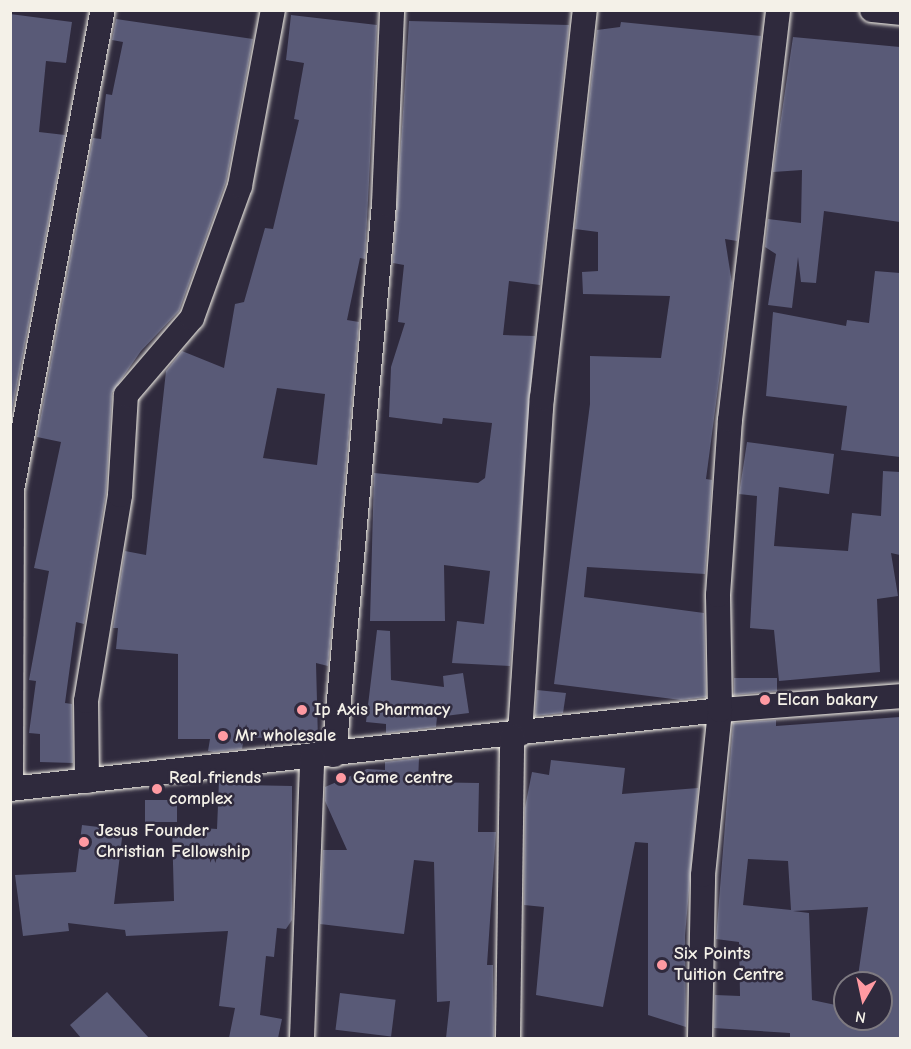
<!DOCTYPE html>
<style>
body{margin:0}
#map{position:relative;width:911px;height:1049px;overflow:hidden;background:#2f2a3d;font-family:"Comic Neue",sans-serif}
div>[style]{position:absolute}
.building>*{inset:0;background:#595a77;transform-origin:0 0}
.roads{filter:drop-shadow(0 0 2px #f4f1e8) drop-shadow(0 0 2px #f4f1e8)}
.street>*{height:24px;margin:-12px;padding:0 12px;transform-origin:12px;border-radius:12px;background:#2f2a3d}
.dots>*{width:16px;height:16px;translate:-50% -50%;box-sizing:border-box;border:3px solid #2f2a3d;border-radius:50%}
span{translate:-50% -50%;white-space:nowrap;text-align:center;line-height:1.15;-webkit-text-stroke:5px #2f2a3d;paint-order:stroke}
.poi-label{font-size:18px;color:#f4f1e8;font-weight:700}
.left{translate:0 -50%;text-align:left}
.frame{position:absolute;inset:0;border:12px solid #f4f1e8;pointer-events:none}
.north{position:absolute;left:833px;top:971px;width:60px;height:60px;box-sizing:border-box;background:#2f2a3d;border:2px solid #7e7a81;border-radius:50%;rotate:189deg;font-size:16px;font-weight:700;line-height:24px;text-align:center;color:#f4f1e8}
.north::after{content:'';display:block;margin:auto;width:21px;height:27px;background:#ff9aa2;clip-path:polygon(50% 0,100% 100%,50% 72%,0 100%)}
</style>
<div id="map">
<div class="building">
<i style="clip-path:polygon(10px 14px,72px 22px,66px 63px,46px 61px,39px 132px,65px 135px,10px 421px)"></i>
<i style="clip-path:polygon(evenodd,291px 15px,377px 25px,365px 259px,360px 258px,347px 320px,359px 322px,328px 666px,316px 663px,318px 740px,244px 737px,242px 749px,214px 752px,208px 751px,210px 739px,178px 739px,178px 654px,116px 649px,118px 628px,113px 628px,125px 551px,146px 555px,166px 371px,182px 351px,224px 368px,235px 304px,244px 302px,265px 228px,273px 229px,299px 120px,294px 119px,304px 63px,286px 60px,291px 15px,277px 388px,325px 394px,317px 465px,263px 458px,277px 388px)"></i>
<i style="clip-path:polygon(116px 19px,253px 39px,226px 182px,179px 311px,141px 351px,112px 393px,106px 493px,84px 624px,76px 622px,65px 703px,72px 704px,73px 763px,40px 762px,40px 734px,29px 733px,36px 681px,29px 680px,49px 571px,34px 568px,61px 442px,37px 437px,93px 138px,101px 139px,106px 94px,112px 95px,123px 42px,112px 40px)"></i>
<i style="clip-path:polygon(409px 21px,569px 25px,540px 285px,509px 281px,503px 335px,535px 336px,510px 666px,452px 663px,457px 621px,484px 624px,490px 571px,444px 565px,445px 621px,370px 621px,374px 473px,478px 483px,485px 478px,492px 423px,443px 418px,442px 424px,389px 417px,391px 367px,405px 323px,398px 322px,404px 265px,393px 263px)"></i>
<i style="clip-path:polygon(621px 22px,761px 36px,737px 241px,725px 239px,732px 283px,706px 479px,712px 480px,705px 574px,587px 567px,584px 597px,704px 613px,706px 697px,681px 700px,554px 684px,590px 404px,590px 356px,661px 358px,670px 296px,583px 294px,582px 272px,598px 271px,598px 232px,575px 229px,597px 30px,620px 27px)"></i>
<i style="clip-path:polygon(793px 37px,900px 47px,900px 222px,824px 211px,816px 283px,801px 282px,798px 257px,792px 308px,768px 305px,776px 254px,765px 247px,768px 219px,801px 223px,802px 170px,773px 172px)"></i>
<i style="clip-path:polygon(875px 271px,900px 273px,900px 457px,841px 450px,847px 406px,766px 396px,773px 312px,846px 326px,847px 320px,869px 323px)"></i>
<i style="clip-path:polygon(747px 442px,834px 454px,829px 494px,779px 487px,774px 546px,848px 551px,852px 513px,881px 516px,883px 471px,900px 472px,900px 555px,891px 553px,898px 596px,877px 599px,880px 672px,779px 681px,774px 630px,750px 628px,757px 496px,739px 494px)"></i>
<i style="clip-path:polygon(377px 630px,390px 631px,391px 680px,444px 687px,443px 676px,463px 673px,469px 713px,437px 717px,436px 727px,386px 733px,386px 724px,366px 722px)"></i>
<i style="clip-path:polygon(734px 678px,777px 678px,777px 691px,734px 695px)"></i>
<i style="clip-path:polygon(537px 690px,566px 693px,563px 713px,535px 716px)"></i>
<i style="clip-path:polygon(evenodd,900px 717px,900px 1038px,790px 1038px,790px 1033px,714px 1028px,715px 995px,740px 996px,739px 942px,716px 939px,733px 723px,776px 720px,776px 726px,900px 717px,748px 859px,788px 861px,791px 910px,743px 905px,748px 859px,900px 717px,868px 907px,857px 983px,881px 983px,881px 1019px,845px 1019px,845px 1007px,812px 1000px,809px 913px,793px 911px,868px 907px)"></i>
<i style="clip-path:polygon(419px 758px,418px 782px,479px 783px,478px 832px,496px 832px,487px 965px,493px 965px,494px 1038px,446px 1038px,450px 1001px,437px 1002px,434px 862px,414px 860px,404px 934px,320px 924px,323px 850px,347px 850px,325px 801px,325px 787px,367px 769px,385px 770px,385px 762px)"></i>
<i style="clip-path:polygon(551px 760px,625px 768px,622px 794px,698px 788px,685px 936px,686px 1027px,648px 1015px,648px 843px,635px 842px,603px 1007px,536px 995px,544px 907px,524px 905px,525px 807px,532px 772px,549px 775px)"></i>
<i style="clip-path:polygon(236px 778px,234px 785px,292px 786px,292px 920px,286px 929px,277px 928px,274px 957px,266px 956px,260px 1015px,282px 1019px,278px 1038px,229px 1038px,235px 1008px,219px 1006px,228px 931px,126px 936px,125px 930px,68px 923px,69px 931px,23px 936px,15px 875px,76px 872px,82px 825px,123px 830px,114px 904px,174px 901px,172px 826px,217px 829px,219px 780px)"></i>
<i style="left:145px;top:800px;width:32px;height:22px"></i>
<i style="clip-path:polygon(107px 992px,149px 1038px,81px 1038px,70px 1025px)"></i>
<i style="left:340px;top:993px;width:56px;height:37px;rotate:7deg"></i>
</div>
<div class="roads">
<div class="street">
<i style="left:872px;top:10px;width:28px;rotate:6deg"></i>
<i style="left:520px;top:734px;width:337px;rotate:-86.3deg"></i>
<i style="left:542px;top:398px;width:390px;rotate:-83.7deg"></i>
<i style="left:334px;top:755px;width:553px;rotate:-84.81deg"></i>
<i style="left:384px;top:204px;width:194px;rotate:-87.6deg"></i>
<i style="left:87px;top:781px;width:80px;rotate:-90.7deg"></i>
<i style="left:86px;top:701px;width:209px;rotate:-80.6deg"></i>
<i style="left:120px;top:495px;width:100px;rotate:-86.6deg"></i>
<i style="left:126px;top:395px;width:101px;rotate:-49.4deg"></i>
<i style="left:192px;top:318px;width:140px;rotate:-70deg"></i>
<i style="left:240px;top:186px;width:179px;rotate:-79.4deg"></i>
<i style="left:10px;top:789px;width:714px;rotate:-6.35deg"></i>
<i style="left:720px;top:710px;width:181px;rotate:-4.4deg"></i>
<i style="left:11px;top:789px;width:299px;rotate:-89.8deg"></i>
<i style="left:12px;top:490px;width:489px;rotate:-79.3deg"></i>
<i style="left:302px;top:1038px;width:279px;rotate:-87.9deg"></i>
<i style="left:508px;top:1038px;width:302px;rotate:-89.2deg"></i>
<i style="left:700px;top:1038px;width:163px;rotate:-88.9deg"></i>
<i style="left:703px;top:875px;width:166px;rotate:-84.1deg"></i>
<i style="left:720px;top:710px;width:115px;rotate:-91deg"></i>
<i style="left:718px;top:595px;width:175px;rotate:-86.1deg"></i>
<i style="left:730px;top:420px;width:413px;rotate:-83.3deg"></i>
</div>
</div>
<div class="dots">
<i style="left:765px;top:700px;background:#ff9aa2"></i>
<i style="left:302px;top:710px;background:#ff9aa2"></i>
<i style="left:223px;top:736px;background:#ff9aa2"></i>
<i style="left:341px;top:778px;background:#ff9aa2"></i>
<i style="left:157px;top:789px;background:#ff9aa2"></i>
<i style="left:84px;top:842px;background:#ff9aa2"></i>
<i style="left:662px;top:965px;background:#ff9aa2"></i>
</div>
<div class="poi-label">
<span class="left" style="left:777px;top:700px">Elcan bakary</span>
<span class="left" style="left:314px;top:710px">Ip Axis Pharmacy</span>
<span class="left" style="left:235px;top:736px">Mr wholesale</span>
<span class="left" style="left:353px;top:778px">Game centre</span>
<span class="left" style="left:169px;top:789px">Real friends<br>complex</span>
<span class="left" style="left:96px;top:842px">Jesus Founder<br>Christian Fellowship</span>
<span class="left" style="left:674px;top:965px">Six Points<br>Tuition Centre</span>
</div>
<div class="frame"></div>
<div class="north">N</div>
</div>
